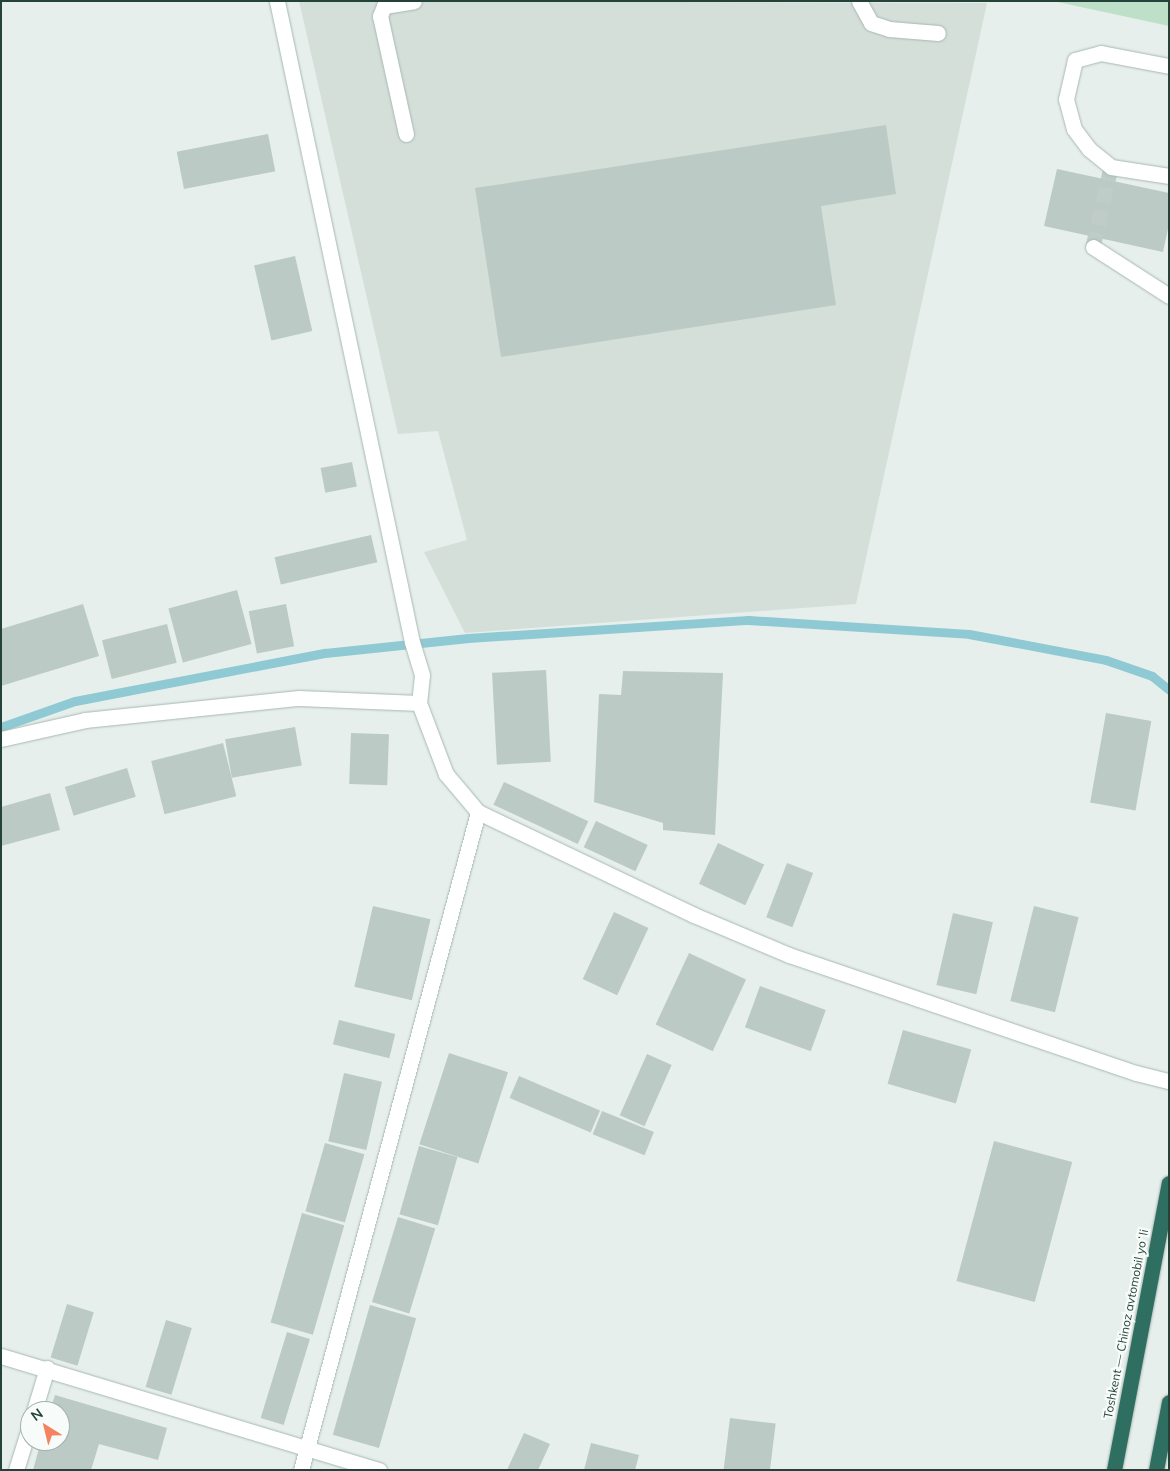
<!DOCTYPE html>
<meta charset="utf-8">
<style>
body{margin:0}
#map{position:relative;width:1170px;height:1471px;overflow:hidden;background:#e6efeb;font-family:Mulish,sans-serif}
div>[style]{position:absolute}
.built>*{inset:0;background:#d4dfda}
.green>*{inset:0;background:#bfe0c8}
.stream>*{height:9px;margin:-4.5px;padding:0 4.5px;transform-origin:4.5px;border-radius:4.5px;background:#8ec9d4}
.building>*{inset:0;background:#bbcac4;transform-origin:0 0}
.minor-tunnel>*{height:15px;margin-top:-7.5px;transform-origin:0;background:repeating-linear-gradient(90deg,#bfccc8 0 15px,transparent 0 23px)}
.roads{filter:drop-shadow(0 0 1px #a8b8b2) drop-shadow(0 0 1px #a8b8b2)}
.minor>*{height:15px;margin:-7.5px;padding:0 7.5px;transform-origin:7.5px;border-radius:7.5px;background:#fff}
.highway>*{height:15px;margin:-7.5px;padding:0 7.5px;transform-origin:7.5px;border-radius:7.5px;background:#2f6f62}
span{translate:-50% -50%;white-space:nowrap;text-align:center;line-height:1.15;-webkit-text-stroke:4.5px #f7fbf9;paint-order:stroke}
.street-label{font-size:12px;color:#24423a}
.frame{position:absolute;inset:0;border:2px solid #24423a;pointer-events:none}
.north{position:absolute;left:20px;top:1401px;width:50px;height:50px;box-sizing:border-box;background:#f7fbf9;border:1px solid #a3b1ad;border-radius:50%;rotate:324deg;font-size:14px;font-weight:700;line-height:20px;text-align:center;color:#24423a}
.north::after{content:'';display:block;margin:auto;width:18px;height:22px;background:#f4845f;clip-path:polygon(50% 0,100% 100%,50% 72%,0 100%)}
</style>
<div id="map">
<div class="built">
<i style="clip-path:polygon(299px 1px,987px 3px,856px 604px,465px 633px,424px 552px,467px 540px,438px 431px,398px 434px)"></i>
</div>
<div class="green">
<i style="clip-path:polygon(1053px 1px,1169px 1px,1169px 26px)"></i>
</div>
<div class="stream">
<i style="left:1px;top:727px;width:78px;rotate:-19.4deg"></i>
<i style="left:75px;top:701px;width:255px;rotate:-10.9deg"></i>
<i style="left:325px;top:653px;width:144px;rotate:-6deg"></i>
<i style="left:468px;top:638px;width:281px;rotate:-3.7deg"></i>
<i style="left:748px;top:620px;width:221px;rotate:3.6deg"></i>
<i style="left:969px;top:634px;width:139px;rotate:10.7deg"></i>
<i style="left:1106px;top:660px;width:49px;rotate:19.2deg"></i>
<i style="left:1152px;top:676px;width:22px;rotate:39deg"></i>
</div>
<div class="building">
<i style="clip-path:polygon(886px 125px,896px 194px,821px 206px,836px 305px,501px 357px,475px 188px)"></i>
<i style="left:268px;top:134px;width:38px;height:93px;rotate:79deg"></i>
<i style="clip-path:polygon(1057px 169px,1169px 193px,1169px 224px,1163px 252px,1044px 226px)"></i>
<i style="left:295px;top:256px;width:77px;height:42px;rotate:77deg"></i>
<i style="left:352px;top:462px;width:25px;height:32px;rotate:79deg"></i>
<i style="left:371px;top:535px;width:28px;height:99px;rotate:77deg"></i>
<i style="left:237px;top:590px;width:56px;height:71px;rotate:75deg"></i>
<i style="clip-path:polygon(83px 604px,99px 656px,1px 686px,1px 629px)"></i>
<i style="left:286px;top:604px;width:43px;height:38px;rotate:79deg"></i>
<i style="left:167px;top:624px;width:40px;height:67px;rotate:76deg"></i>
<i style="left:546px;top:670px;width:92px;height:54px;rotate:87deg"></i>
<i style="clip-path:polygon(623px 671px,723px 673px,715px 835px,663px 830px,663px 823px,594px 802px,599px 694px,621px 695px)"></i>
<i style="left:1106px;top:713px;width:46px;height:91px;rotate:10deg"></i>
<i style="left:295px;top:727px;width:39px;height:71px;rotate:80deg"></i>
<i style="left:351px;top:733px;width:38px;height:51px;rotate:2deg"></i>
<i style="left:223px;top:743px;width:55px;height:74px;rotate:76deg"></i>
<i style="left:127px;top:768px;width:30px;height:65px;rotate:73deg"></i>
<i style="left:504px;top:782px;width:93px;height:25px;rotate:25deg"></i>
<i style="clip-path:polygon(50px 793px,60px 830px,1px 846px,1px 807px)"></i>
<i style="left:596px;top:821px;width:57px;height:29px;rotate:25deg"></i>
<i style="left:718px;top:843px;width:51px;height:45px;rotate:25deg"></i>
<i style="left:787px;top:863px;width:28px;height:58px;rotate:21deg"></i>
<i style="left:373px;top:906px;width:59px;height:83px;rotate:13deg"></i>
<i style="left:1034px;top:906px;width:46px;height:98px;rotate:14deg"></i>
<i style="left:614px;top:912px;width:38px;height:74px;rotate:25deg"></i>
<i style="left:953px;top:913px;width:41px;height:74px;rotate:13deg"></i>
<i style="left:689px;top:953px;width:63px;height:79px;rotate:25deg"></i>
<i style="left:760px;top:986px;width:70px;height:44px;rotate:20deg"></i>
<i style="left:339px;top:1020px;width:58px;height:25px;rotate:14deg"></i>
<i style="left:903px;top:1030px;width:71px;height:56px;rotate:16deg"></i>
<i style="left:449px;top:1053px;width:62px;height:96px;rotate:18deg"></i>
<i style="left:647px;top:1054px;width:27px;height:67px;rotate:24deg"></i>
<i style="left:344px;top:1073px;width:39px;height:70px;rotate:13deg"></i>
<i style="left:519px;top:1076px;width:88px;height:24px;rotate:23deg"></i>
<i style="left:602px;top:1111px;width:56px;height:25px;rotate:22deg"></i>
<i style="left:994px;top:1141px;width:81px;height:145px;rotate:15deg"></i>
<i style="left:325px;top:1143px;width:41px;height:71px;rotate:16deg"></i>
<i style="left:419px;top:1146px;width:40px;height:71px;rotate:16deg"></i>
<i style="left:302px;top:1213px;width:44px;height:114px;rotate:16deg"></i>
<i style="left:398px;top:1217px;width:39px;height:89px;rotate:17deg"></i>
<i style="left:67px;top:1304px;width:28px;height:56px;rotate:17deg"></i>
<i style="left:370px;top:1305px;width:48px;height:135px;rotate:16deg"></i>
<i style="left:166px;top:1320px;width:27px;height:70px;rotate:17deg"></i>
<i style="left:287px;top:1332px;width:24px;height:90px;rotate:17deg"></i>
<i style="clip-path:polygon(55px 1395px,167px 1428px,158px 1460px,99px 1444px,91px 1470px,33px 1470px,41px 1441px,60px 1441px,60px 1411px,50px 1411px)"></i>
<i style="left:730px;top:1418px;width:46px;height:52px;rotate:7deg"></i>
<i style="clip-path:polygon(524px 1433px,550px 1444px,538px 1470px,507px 1470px)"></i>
<i style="clip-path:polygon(591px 1443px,639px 1455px,635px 1470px,584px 1470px)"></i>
</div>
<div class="minor-tunnel">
<i style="left:1093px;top:247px;width:82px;rotate:-77.3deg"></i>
</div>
<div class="roads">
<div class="minor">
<i style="left:277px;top:1px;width:655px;rotate:78.11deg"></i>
<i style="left:412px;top:642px;width:34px;rotate:73deg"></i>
<i style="left:422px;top:675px;width:28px;rotate:96deg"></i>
<i style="left:419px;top:703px;width:76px;rotate:69.2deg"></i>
<i style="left:446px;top:774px;width:50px;rotate:49.9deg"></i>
<i style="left:478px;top:812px;width:239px;rotate:25.5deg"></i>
<i style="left:694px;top:915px;width:103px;rotate:22.8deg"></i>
<i style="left:789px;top:955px;width:367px;rotate:18.8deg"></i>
<i style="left:1136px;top:1073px;width:34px;rotate:14deg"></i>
<i style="left:859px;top:1px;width:25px;rotate:61deg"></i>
<i style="left:871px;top:23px;width:19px;rotate:18deg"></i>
<i style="left:889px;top:29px;width:49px;rotate:4.7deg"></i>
<i style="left:1169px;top:66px;width:69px;rotate:-169.2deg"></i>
<i style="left:1101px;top:53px;width:27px;rotate:165deg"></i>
<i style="left:1075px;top:60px;width:40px;rotate:103deg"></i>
<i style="left:1066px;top:99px;width:31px;rotate:75deg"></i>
<i style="left:1074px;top:129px;width:25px;rotate:53deg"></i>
<i style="left:1089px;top:149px;width:28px;rotate:39deg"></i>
<i style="left:1111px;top:167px;width:59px;rotate:8.8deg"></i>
<i style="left:406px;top:134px;width:121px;rotate:-102.4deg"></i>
<i style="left:380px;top:16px;width:11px;rotate:-68deg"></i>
<i style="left:384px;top:6px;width:30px;rotate:-9deg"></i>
<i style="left:1093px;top:247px;width:90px;rotate:32.8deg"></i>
<i style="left:1px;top:739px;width:86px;rotate:-12.7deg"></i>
<i style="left:85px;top:720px;width:215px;rotate:-5.9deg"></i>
<i style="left:299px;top:698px;width:120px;rotate:2.4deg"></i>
<i style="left:1px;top:1356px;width:395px;rotate:16.8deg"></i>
<i style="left:34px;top:1411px;width:45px;rotate:-73.2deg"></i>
<i style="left:16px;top:1470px;width:47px;rotate:-72.7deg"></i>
<i style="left:301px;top:1470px;width:681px;rotate:-74.94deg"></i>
</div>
<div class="highway">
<i style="left:1114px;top:1470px;width:292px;rotate:-79.2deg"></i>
<i style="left:1156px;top:1470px;width:69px;rotate:-79.2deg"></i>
</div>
</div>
<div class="street-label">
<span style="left:1126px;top:1324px;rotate:-79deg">Toshkent — Chinoz avtomobil yoʻli</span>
</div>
<div class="frame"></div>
<div class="north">N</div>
</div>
